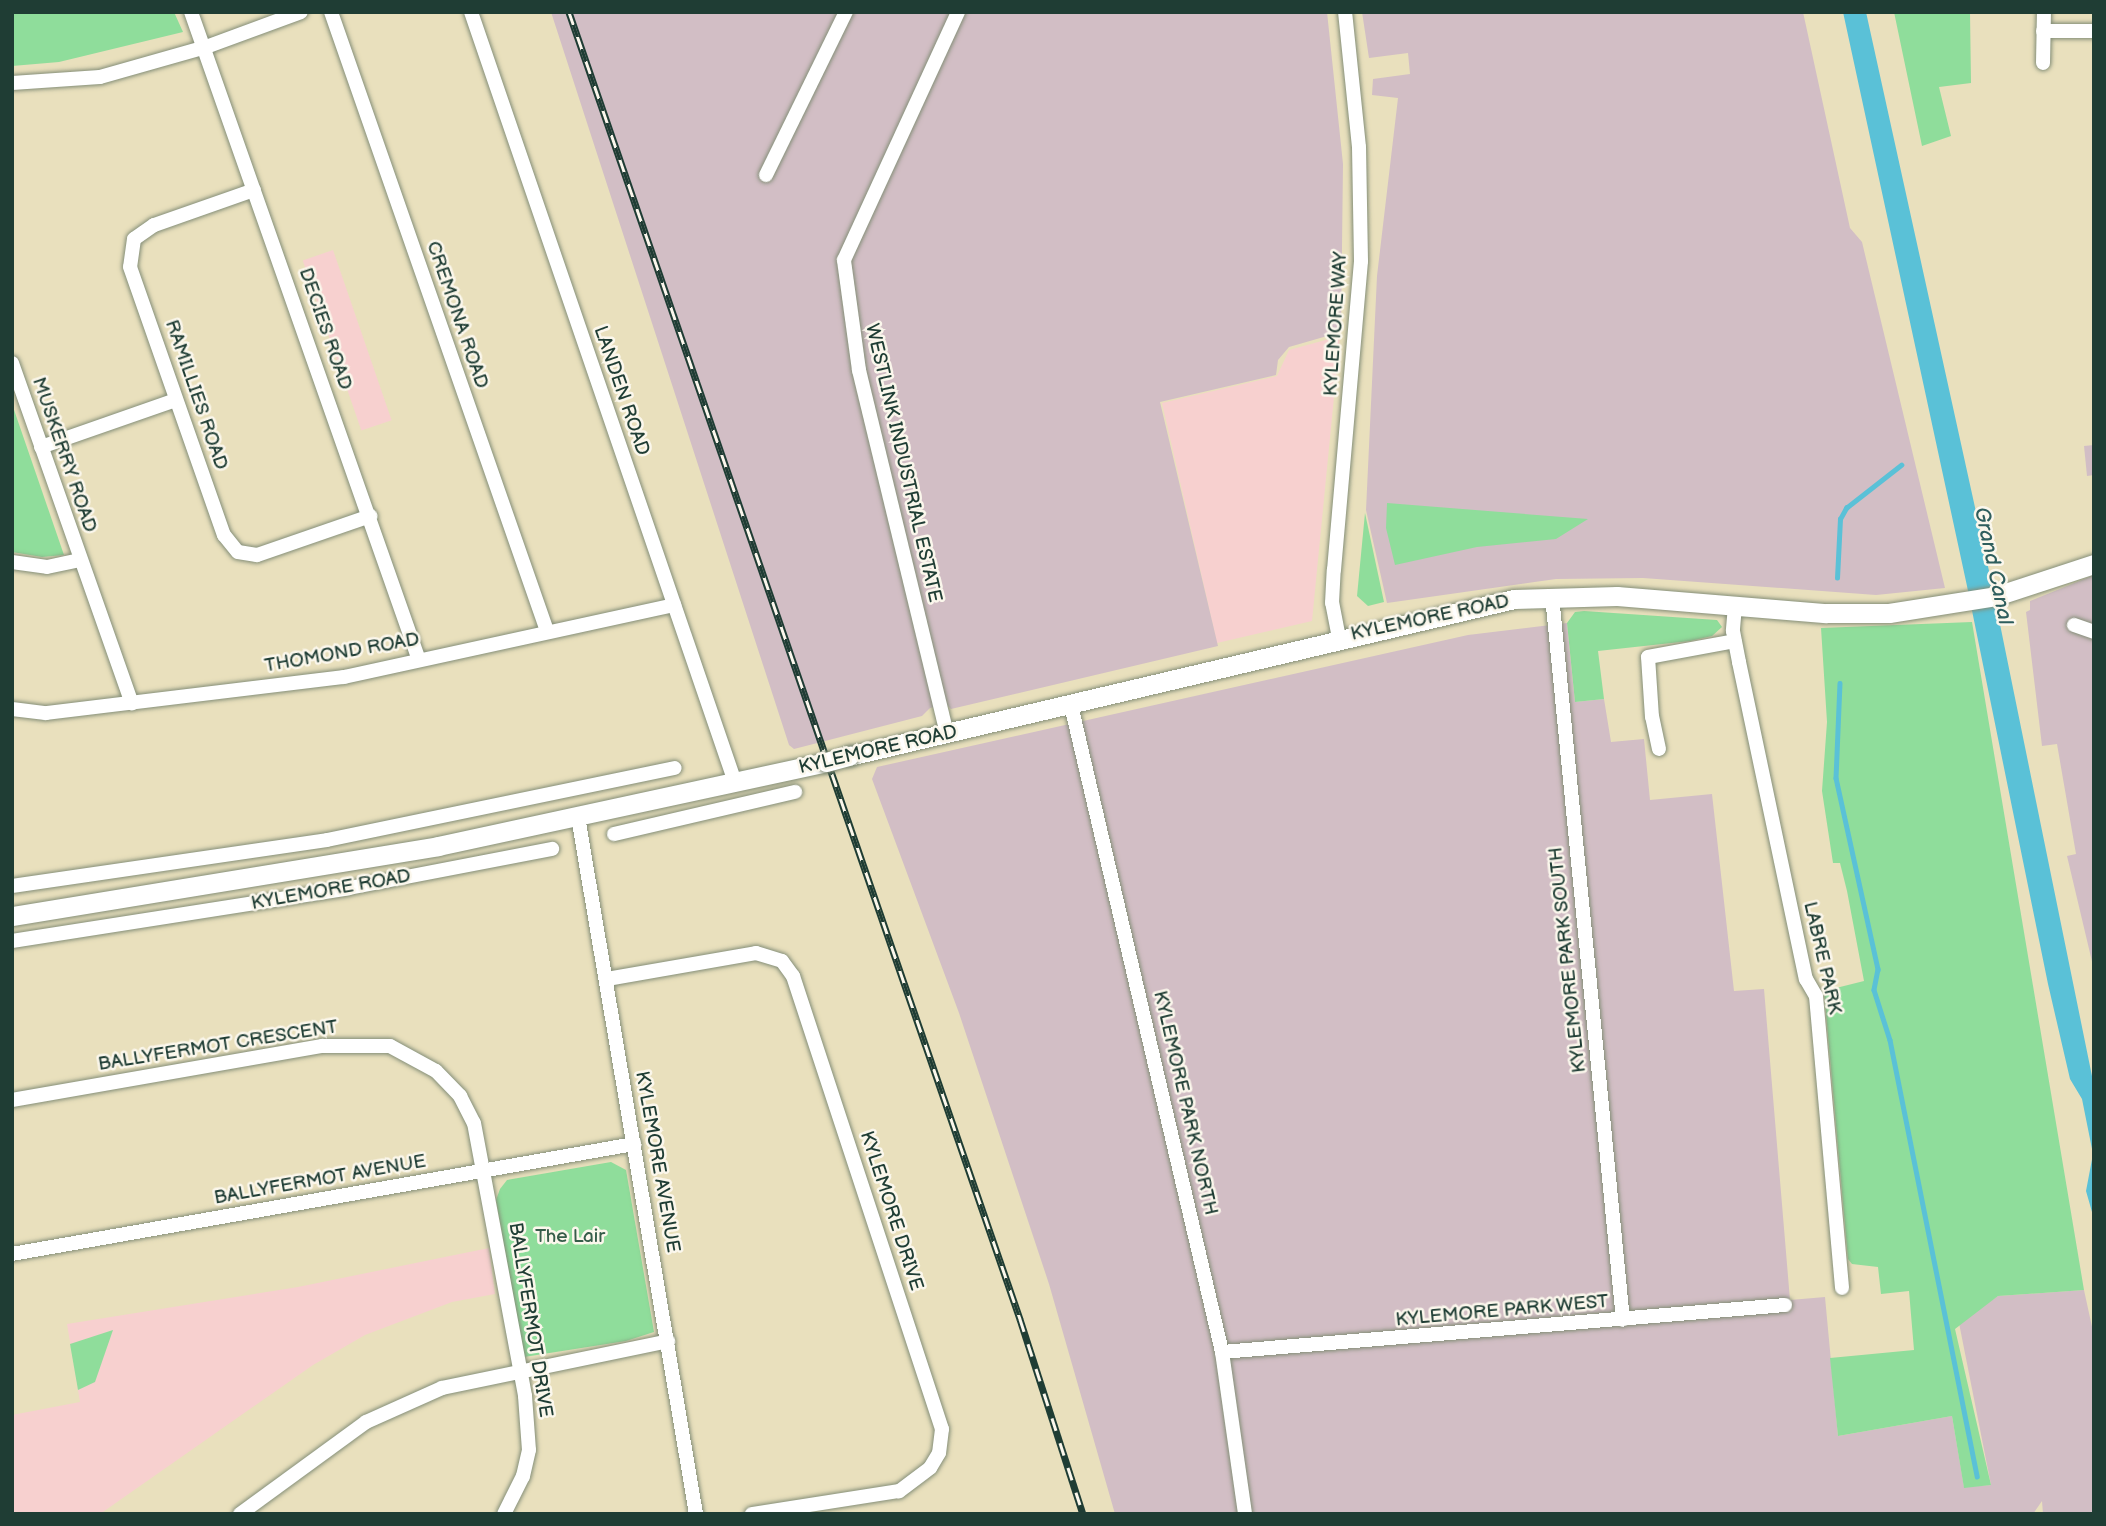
<!DOCTYPE html>
<style>
body{margin:0}
#map{position:relative;width:2106px;height:1526px;overflow:hidden;background:#e9e0bd;font-family:"Balsamiq Sans",sans-serif}
div>[style]{position:absolute}
.built>*{inset:0;background:#f7d0cf;transform-origin:0 0}
.industrial>*{inset:0;background:#d2bec5}
.green>*{inset:0;background:#8fdd9b}
.water>*{inset:0;background:#5ac1d7}
.stream>*{height:4.5px;margin:-2.25px;padding:0 2.25px;transform-origin:2.25px;border-radius:2.25px;background:#5ac1d7}
.roads{filter:drop-shadow(0 0 2px #848e78) drop-shadow(0 0 2px #848e78)}
.street>*{height:14px;margin:-7px;padding:0 7px;transform-origin:7px;border-radius:7px;background:#fff}
.secondary>*{height:19px;margin:-9.5px;padding:0 9.5px;transform-origin:9.5px;border-radius:9.5px;background:#fff}
.rail>*{height:7px;margin-top:-3.5px;transform-origin:0;background:repeating-linear-gradient(90deg,#fbf7ec 0 13px,#1f3d34 0 26px);box-sizing:border-box;border-block:2px solid #1f3d34}
.bridges{filter:drop-shadow(0 0 2px #848e78) drop-shadow(0 0 2px #848e78)}
.secondary-bridge>*{height:19px;margin:-9.5px;padding:0 9.5px;transform-origin:9.5px;border-radius:9.5px;background:#fff}
span{translate:-50% -50%;white-space:nowrap;text-align:center;line-height:1.15;-webkit-text-stroke:5px #fbf7ec;paint-order:stroke}
.street-label{font-size:19px;color:#1f3d34}
.park-label{font-size:19px;color:#355d49}
.water-label{font-size:21px;color:#2e5e5d;font-style:italic}
.frame{position:absolute;inset:0;border:14px solid #1f3d34;pointer-events:none}
</style>
<div id="map">
<div class="built">
<i style="left:333px;top:250px;width:180px;height:32px;rotate:71deg"></i>
<i style="clip-path:polygon(1340px 336px,1312px 621px,1217px 643px,1162px 403px,1277px 376px,1289px 350px)"></i>
<i style="clip-path:polygon(489px 1248px,495px 1294px,452px 1302px,365px 1335px,313px 1365px,100px 1514px,12px 1514px,12px 1415px,80px 1402px,67px 1324px,298px 1287px)"></i>
</div>
<div class="industrial">
<i style="clip-path:polygon(551px 12px,1327px 12px,1343px 164px,1341px 332px,1289px 347px,1278px 360px,1276px 375px,1160px 402px,1218px 646px,951px 709px,946px 704px,930px 708px,922px 716px,794px 749px,789px 745px)"></i>
<i style="clip-path:polygon(1362px 12px,1803px 12px,1850px 228px,1862px 242px,1945px 588px,1876px 595px,1643px 578px,1556px 579px,1387px 603px,1366px 510px,1377px 276px,1398px 98px,1372px 95px,1373px 79px,1410px 74px,1408px 53px,1369px 58px)"></i>
<i style="clip-path:polygon(2094px 445px,2094px 475px,2087px 476px,2084px 446px)"></i>
<i style="clip-path:polygon(2094px 575px,2094px 970px,2067px 856px,2076px 854px,2057px 744px,2042px 746px,2026px 612px,2030px 610px,2030px 601px)"></i>
<i style="clip-path:polygon(1567px 623px,1575px 702px,1604px 699px,1611px 742px,1644px 739px,1650px 800px,1712px 794px,1734px 991px,1764px 989px,1790px 1300px,1825px 1297px,1838px 1436px,1952px 1416px,1964px 1487px,1991px 1485px,1959px 1323px,1998px 1296px,2084px 1290px,2094px 1336px,2094px 1514px,2043px 1514px,2042px 1501px,2033px 1514px,1115px 1514px,1049px 1284px,959px 1013px,872px 779px,877px 767px,1468px 635px)"></i>
</div>
<div class="green">
<i style="clip-path:polygon(12px 12px,174px 12px,183px 32px,59px 62px,12px 66px)"></i>
<i style="clip-path:polygon(1894px 12px,1970px 12px,1971px 83px,1939px 87px,1951px 136px,1922px 146px)"></i>
<i style="clip-path:polygon(12px 404px,64px 555px,42px 557px,12px 552px)"></i>
<i style="clip-path:polygon(1387px 503px,1588px 519px,1556px 539px,1477px 547px,1395px 565px,1386px 528px)"></i>
<i style="clip-path:polygon(1365px 513px,1384px 602px,1368px 606px,1357px 596px)"></i>
<i style="clip-path:polygon(1584px 611px,1717px 620px,1722px 627px,1712px 636px,1690px 641px,1598px 651px,1604px 699px,1575px 702px,1567px 623px,1575px 612px)"></i>
<i style="clip-path:polygon(1972px 622px,2084px 1290px,1998px 1296px,1955px 1329px,1991px 1485px,1964px 1488px,1952px 1416px,1838px 1436px,1830px 1358px,1914px 1350px,1909px 1291px,1881px 1294px,1878px 1267px,1852px 1264px,1848px 1259px,1824px 991px,1864px 981px,1847px 891px,1840px 863px,1833px 863px,1822px 791px,1827px 722px,1821px 628px)"></i>
<i style="clip-path:polygon(611px 1162px,626px 1170px,654px 1332px,626px 1341px,524px 1357px,496px 1200px,500px 1189px,507px 1180px)"></i>
<i style="clip-path:polygon(113px 1330px,95px 1382px,78px 1390px,70px 1344px)"></i>
</div>
<div class="water">
<i style="clip-path:polygon(1843px 12px,1866px 12px,1991px 580px,2093px 1081px,2094px 1219px,2086px 1191px,2093px 1154px,2082px 1099px,2070px 1079px,2048px 984px,1967px 586px)"></i>
</div>
<div class="stream">
<i style="left:1837px;top:578px;width:59px;rotate:-87.1deg"></i>
<i style="left:1840px;top:519px;width:13px;rotate:-61deg"></i>
<i style="left:1846px;top:508px;width:70px;rotate:-38deg"></i>
<i style="left:1840px;top:683px;width:95px;rotate:92.4deg"></i>
<i style="left:1836px;top:778px;width:196px;rotate:77.6deg"></i>
<i style="left:1878px;top:969px;width:21px;rotate:101deg"></i>
<i style="left:1874px;top:990px;width:52px;rotate:72.3deg"></i>
<i style="left:1890px;top:1040px;width:445px;rotate:78.7deg"></i>
</div>
<div class="roads">
<div class="street">
<i style="left:191px;top:12px;width:687px;rotate:70.62deg"></i>
<i style="left:331px;top:12px;width:656px;rotate:70.76deg"></i>
<i style="left:471px;top:12px;width:814px;rotate:71.08deg"></i>
<i style="left:2043px;top:31px;width:51px"></i>
<i style="left:2043px;top:63px;width:51px;rotate:-88.9deg"></i>
<i style="left:12px;top:83px;width:88px;rotate:-3.9deg"></i>
<i style="left:100px;top:77px;width:110px;rotate:-15.8deg"></i>
<i style="left:206px;top:47px;width:101px;rotate:-20.2deg"></i>
<i style="left:766px;top:175px;width:182px;rotate:-63.9deg"></i>
<i style="left:254px;top:190px;width:106px;rotate:160.7deg"></i>
<i style="left:154px;top:225px;width:24px;rotate:145deg"></i>
<i style="left:134px;top:239px;width:28px;rotate:98deg"></i>
<i style="left:130px;top:267px;width:284px;rotate:70.7deg"></i>
<i style="left:224px;top:535px;width:22px;rotate:51deg"></i>
<i style="left:238px;top:552px;width:19px;rotate:9deg"></i>
<i style="left:257px;top:555px;width:120px;rotate:-19deg"></i>
<i style="left:12px;top:363px;width:361px;rotate:70.6deg"></i>
<i style="left:41px;top:447px;width:143px;rotate:-19.2deg"></i>
<i style="left:12px;top:562px;width:35px;rotate:8deg"></i>
<i style="left:47px;top:567px;width:33px;rotate:-12deg"></i>
<i style="left:1552px;top:596px;width:727px;rotate:84.4deg"></i>
<i style="left:1735px;top:606px;width:25px;rotate:95deg"></i>
<i style="left:1733px;top:631px;width:32px;rotate:79deg"></i>
<i style="left:1739px;top:662px;width:324px;rotate:78.1deg"></i>
<i style="left:1806px;top:979px;width:20px;rotate:60deg"></i>
<i style="left:1816px;top:996px;width:293px;rotate:84.9deg"></i>
<i style="left:2074px;top:625px;width:21px;rotate:19deg"></i>
<i style="left:1339px;top:638px;width:36px;rotate:-101deg"></i>
<i style="left:1332px;top:603px;width:33px;rotate:-87deg"></i>
<i style="left:1334px;top:570px;width:310px;rotate:-85deg"></i>
<i style="left:1361px;top:261px;width:114px;rotate:-91deg"></i>
<i style="left:1359px;top:147px;width:136px;rotate:-95.9deg"></i>
<i style="left:1071px;top:705px;width:664px;rotate:76.86deg"></i>
<i style="left:1222px;top:1352px;width:164px;rotate:81.9deg"></i>
<i style="left:12px;top:709px;width:34px;rotate:7deg"></i>
<i style="left:46px;top:713px;width:300px;rotate:-6.9deg"></i>
<i style="left:344px;top:677px;width:338px;rotate:-12.3deg"></i>
<i style="left:947px;top:734px;width:374px;rotate:-103.6deg"></i>
<i style="left:859px;top:370px;width:111px;rotate:-97.8deg"></i>
<i style="left:844px;top:260px;width:273px;rotate:-65.3deg"></i>
<i style="left:1659px;top:749px;width:33px;rotate:-102deg"></i>
<i style="left:1652px;top:717px;width:60px;rotate:-93.8deg"></i>
<i style="left:1648px;top:657px;width:88px;rotate:-10.4deg"></i>
<i style="left:578px;top:817px;width:707px;rotate:80.39deg"></i>
<i style="left:614px;top:834px;width:186px;rotate:-13.1deg"></i>
<i style="left:12px;top:886px;width:318px;rotate:-8.3deg"></i>
<i style="left:327px;top:840px;width:355px;rotate:-11.7deg"></i>
<i style="left:12px;top:941px;width:341px;rotate:-8.9deg"></i>
<i style="left:349px;top:888px;width:207px;rotate:-10.9deg"></i>
<i style="left:607px;top:979px;width:151px;rotate:-9.9deg"></i>
<i style="left:756px;top:953px;width:27px;rotate:17deg"></i>
<i style="left:782px;top:961px;width:19px;rotate:54deg"></i>
<i style="left:793px;top:976px;width:477px;rotate:71.8deg"></i>
<i style="left:942px;top:1429px;width:24px;rotate:97deg"></i>
<i style="left:939px;top:1453px;width:17px;rotate:121deg"></i>
<i style="left:930px;top:1468px;width:39px;rotate:143deg"></i>
<i style="left:899px;top:1491px;width:149px;rotate:171.1deg"></i>
<i style="left:12px;top:1100px;width:315px;rotate:-9.9deg"></i>
<i style="left:322px;top:1046px;width:68px"></i>
<i style="left:390px;top:1046px;width:52px;rotate:28.5deg"></i>
<i style="left:436px;top:1071px;width:35px;rotate:46deg"></i>
<i style="left:460px;top:1096px;width:30px;rotate:63deg"></i>
<i style="left:474px;top:1123px;width:278px;rotate:79.4deg"></i>
<i style="left:525px;top:1396px;width:54px;rotate:85.8deg"></i>
<i style="left:529px;top:1450px;width:27px;rotate:103deg"></i>
<i style="left:523px;top:1476px;width:42px;rotate:116.6deg"></i>
<i style="left:12px;top:1254px;width:632px;rotate:-10.03deg"></i>
<i style="left:1222px;top:1352px;width:565px;rotate:-4.77deg"></i>
<i style="left:240px;top:1514px;width:156px;rotate:-36.1deg"></i>
<i style="left:366px;top:1422px;width:83px;rotate:-24.1deg"></i>
<i style="left:442px;top:1388px;width:231px;rotate:-11.7deg"></i>
</div>
<div class="secondary">
<i style="left:849px;top:756px;width:683px;rotate:-13.28deg"></i>
<i style="left:1514px;top:599px;width:103px;rotate:-1.7deg"></i>
<i style="left:1617px;top:596px;width:210px;rotate:4.7deg"></i>
<i style="left:1826px;top:613px;width:63px"></i>
<i style="left:1889px;top:613px;width:108px;rotate:-9deg"></i>
<i style="left:1996px;top:596px;width:103px;rotate:-18.1deg"></i>
<i style="left:12px;top:916px;width:432px;rotate:-9.3deg"></i>
<i style="left:438px;top:846px;width:397px;rotate:-12.2deg"></i>
</div>
</div>
<div class="rail">
<i style="left:569px;top:12px;width:1383px;rotate:70.96deg"></i>
<i style="left:1020px;top:1319px;width:205px;rotate:72.1deg"></i>
</div>
<div class="bridges">
<div class="secondary-bridge">
<i style="left:826px;top:762px;width:24px;rotate:-15deg"></i>
</div>
</div>
<div class="street-label">
<span style="left:457px;top:315px;rotate:71deg">CREMONA ROAD</span>
<span style="left:1336px;top:324px;rotate:-86deg">KYLEMORE WAY</span>
<span style="left:325px;top:329px;rotate:71deg">DECIES ROAD</span>
<span style="left:621px;top:391px;rotate:71deg">LANDEN ROAD</span>
<span style="left:196px;top:395px;rotate:71deg">RAMILLIES ROAD</span>
<span style="left:64px;top:455px;rotate:71deg">MUSKERRY ROAD</span>
<span style="left:903px;top:463px;rotate:77deg">WESTLINK INDUSTRIAL ESTATE</span>
<span style="left:1430px;top:618px;rotate:-12deg">KYLEMORE ROAD</span>
<span style="left:342px;top:653px;rotate:-10deg">THOMOND ROAD</span>
<span style="left:878px;top:750px;rotate:-13deg">KYLEMORE ROAD</span>
<span style="left:331px;top:890px;rotate:-10deg">KYLEMORE ROAD</span>
<span style="left:1822px;top:958px;rotate:77deg">LABRE PARK</span>
<span style="left:1568px;top:960px;rotate:-96deg">KYLEMORE PARK SOUTH</span>
<span style="left:218px;top:1046px;rotate:-9deg">BALLYFERMOT CRESCENT</span>
<span style="left:1185px;top:1103px;rotate:77deg">KYLEMORE PARK NORTH</span>
<span style="left:657px;top:1162px;rotate:80deg">KYLEMORE AVENUE</span>
<span style="left:320px;top:1180px;rotate:-10deg">BALLYFERMOT AVENUE</span>
<span style="left:891px;top:1211px;rotate:72deg">KYLEMORE DRIVE</span>
<span style="left:1502px;top:1311px;rotate:-5deg">KYLEMORE PARK WEST</span>
<span style="left:530px;top:1320px;rotate:81deg">BALLYFERMOT DRIVE</span>
</div>
<div class="park-label">
<span style="left:570px;top:1237px">The Lair</span>
</div>
<div class="water-label">
<span style="left:1993px;top:566px;rotate:78deg">Grand Canal</span>
</div>
<div class="frame"></div>
</div>
